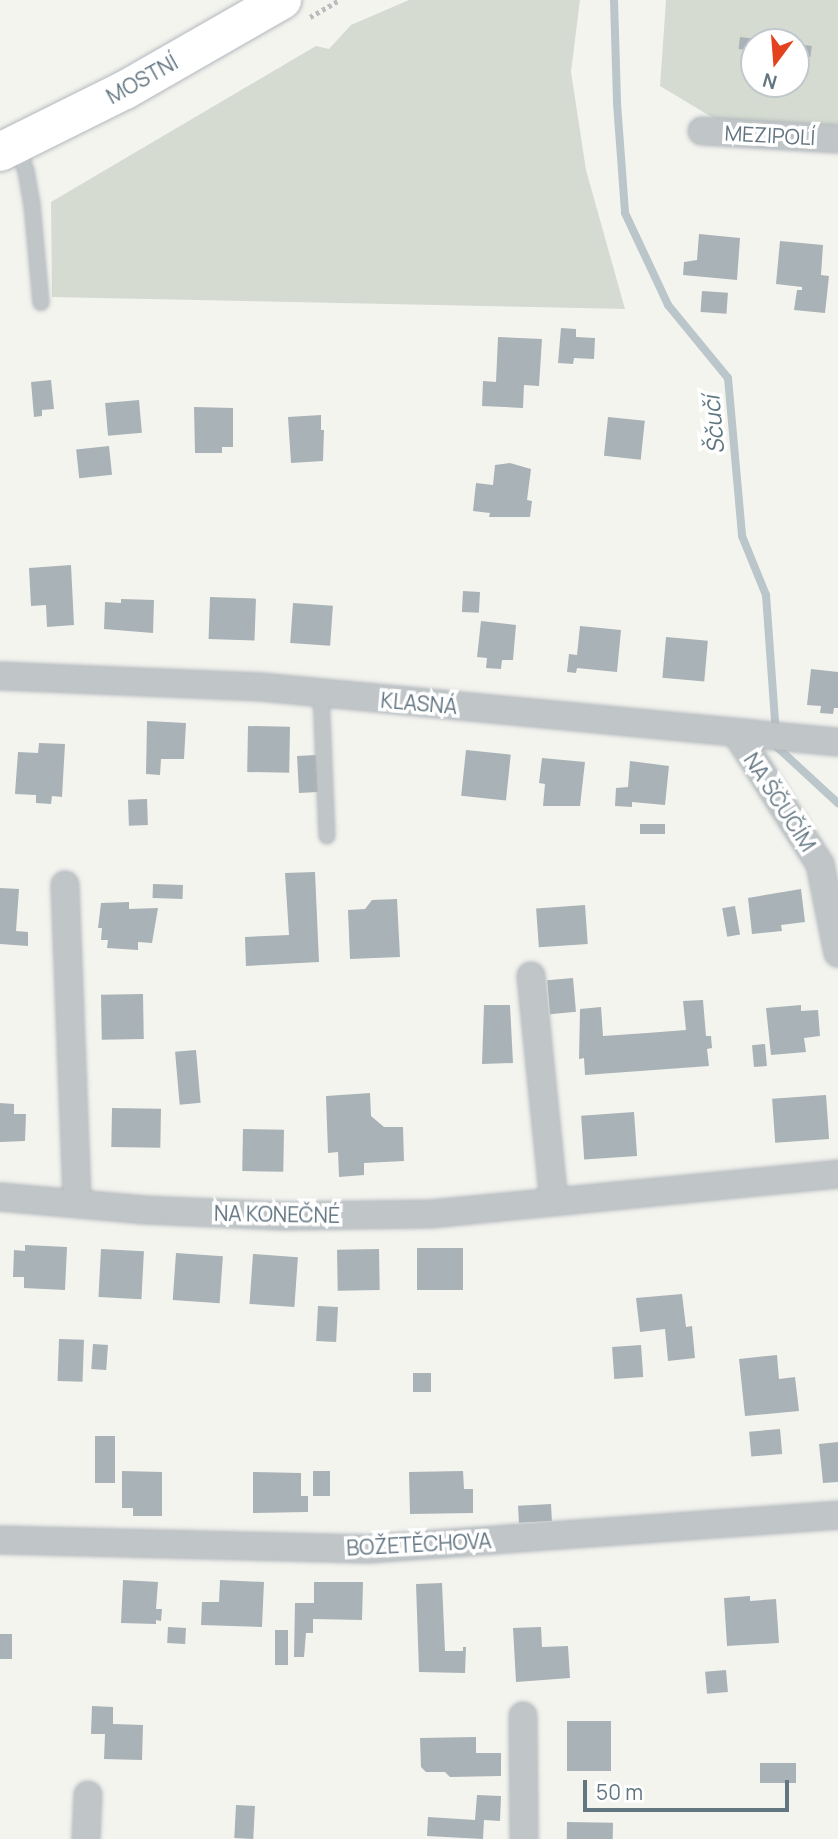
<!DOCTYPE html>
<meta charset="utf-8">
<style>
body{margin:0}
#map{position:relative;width:838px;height:1839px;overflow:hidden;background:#f4f4ef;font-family:Manrope,sans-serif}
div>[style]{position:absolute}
.green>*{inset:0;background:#d5dbd0}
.stream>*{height:8px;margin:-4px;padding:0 4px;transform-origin:4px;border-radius:4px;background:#bac6ca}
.building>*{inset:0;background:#a9b2b6;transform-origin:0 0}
.path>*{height:4.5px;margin-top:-2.25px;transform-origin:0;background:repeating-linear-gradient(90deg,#babcbe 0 3.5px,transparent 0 7px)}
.roads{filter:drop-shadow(0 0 2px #b2b8bc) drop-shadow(0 0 2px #b2b8bc)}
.lane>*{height:14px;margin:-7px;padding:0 7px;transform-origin:7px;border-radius:7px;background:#c0c5c7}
.street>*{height:26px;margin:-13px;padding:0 13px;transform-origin:13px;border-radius:13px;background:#c0c5c7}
.secondary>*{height:38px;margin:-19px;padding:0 19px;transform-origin:19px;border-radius:19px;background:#fff}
span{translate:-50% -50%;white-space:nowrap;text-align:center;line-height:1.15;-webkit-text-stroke:7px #fff;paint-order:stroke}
.street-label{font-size:21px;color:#627581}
.water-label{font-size:23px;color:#5e777f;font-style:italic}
.north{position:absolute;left:740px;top:28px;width:70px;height:70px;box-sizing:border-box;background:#fff;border:2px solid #c0c8cd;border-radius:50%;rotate:196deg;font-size:19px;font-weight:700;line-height:28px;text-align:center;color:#627581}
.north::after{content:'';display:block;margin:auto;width:24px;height:32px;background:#e4421f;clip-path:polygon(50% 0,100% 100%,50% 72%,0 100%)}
.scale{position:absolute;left:583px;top:1780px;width:206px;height:32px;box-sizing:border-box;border:4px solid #627581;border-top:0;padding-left:9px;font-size:21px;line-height:24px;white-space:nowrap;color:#627581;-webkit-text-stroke:5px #fff;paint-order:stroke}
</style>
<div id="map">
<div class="green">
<i style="clip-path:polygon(409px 0,580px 0,571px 72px,586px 170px,625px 309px,52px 297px,51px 202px,316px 46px,329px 49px,351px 25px)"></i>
<i style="clip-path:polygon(evenodd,666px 0,838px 0,838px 129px,720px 122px,660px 86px,666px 0,754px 42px,796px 42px,796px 84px,754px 84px,754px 42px)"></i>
</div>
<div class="stream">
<i style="left:614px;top:0;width:103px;rotate:88.3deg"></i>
<i style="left:617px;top:103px;width:110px;rotate:85.8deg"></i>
<i style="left:625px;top:213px;width:102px;rotate:64.9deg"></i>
<i style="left:668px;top:305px;width:94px;rotate:50.6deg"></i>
<i style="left:728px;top:378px;width:159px;rotate:84.9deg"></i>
<i style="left:742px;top:536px;width:64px;rotate:67.9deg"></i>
<i style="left:766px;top:595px;width:152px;rotate:85.9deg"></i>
<i style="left:777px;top:747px;width:83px;rotate:42.6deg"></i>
</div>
<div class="building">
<i style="left:740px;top:37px;width:16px;height:12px;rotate:7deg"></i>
<i style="left:797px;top:44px;width:15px;height:11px;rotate:8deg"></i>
<i style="clip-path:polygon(699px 234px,740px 238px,737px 280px,683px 275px,684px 262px,697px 260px)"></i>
<i style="clip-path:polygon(780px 241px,823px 245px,821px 275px,829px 276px,825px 313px,794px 310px,797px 290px,802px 290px,802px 287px,776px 284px)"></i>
<i style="left:702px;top:291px;width:26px;height:21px;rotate:4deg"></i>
<i style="clip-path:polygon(561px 328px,576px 329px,576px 337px,595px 338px,594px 359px,574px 358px,573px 364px,558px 363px)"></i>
<i style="clip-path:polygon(498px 337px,542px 339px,539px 386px,524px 385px,523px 408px,482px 406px,483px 381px,496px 382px)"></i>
<i style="clip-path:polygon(51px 380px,54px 409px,42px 410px,42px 416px,34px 417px,31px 382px)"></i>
<i style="left:139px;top:400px;width:33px;height:34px;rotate:85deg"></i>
<i style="clip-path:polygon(194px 407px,233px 408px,233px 447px,222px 447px,222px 453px,195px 453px)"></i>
<i style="clip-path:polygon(321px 415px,321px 430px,324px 430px,323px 461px,291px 463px,288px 417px)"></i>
<i style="left:608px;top:417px;width:37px;height:39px;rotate:6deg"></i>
<i style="left:109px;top:446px;width:29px;height:33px;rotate:84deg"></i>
<i style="clip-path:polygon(510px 463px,531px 469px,527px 500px,532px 501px,530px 517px,489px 517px,490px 513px,473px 511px,476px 483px,493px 485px,495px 465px)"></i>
<i style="clip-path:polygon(71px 565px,74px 625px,47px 627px,46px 605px,31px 606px,29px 568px)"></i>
<i style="left:463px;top:591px;width:17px;height:21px;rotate:3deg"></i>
<i style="left:210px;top:597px;width:46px;height:42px;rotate:2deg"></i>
<i style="clip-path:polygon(121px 599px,154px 600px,153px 633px,104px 629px,105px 602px,121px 603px)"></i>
<i style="left:293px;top:603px;width:40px;height:40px;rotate:4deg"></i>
<i style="clip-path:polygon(481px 621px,516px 625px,513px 660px,502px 660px,501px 669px,486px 668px,487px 658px,477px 657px)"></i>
<i style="clip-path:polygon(580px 626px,621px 630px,617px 672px,577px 668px,576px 673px,567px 672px,569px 654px,577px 655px)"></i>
<i style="left:666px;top:637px;width:42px;height:41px;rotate:5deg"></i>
<i style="clip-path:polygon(811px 669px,838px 672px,838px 708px,834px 708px,833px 714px,820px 713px,821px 706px,807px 705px)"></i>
<i style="clip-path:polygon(147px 721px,186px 723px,184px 759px,161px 759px,160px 775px,146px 774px)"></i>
<i style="left:248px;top:726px;width:42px;height:46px;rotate:1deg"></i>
<i style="clip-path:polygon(39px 743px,65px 744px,62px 797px,52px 796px,51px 804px,36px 803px,36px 795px,15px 794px,18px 752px,38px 753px)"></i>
<i style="left:466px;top:750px;width:45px;height:46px;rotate:6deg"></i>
<i style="left:316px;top:755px;width:37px;height:19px;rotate:87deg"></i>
<i style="clip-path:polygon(542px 758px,585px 762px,580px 806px,543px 806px,545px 784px,539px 783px)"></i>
<i style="clip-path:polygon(630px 761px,669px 766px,665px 805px,632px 802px,632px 807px,615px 806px,616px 788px,628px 787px)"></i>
<i style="left:147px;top:799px;width:26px;height:19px;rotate:88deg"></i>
<i style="left:640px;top:824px;width:25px;height:10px"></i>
<i style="clip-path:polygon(315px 872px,319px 962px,246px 966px,245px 937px,289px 935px,285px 873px)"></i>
<i style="left:153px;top:884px;width:30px;height:14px;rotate:2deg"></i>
<i style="clip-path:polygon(0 888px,19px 889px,16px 931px,28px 932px,28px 946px,0 944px)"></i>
<i style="clip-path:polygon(801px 889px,805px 922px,781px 925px,782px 931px,752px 934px,748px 898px)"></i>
<i style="clip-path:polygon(397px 899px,400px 957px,350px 959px,348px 910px,365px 909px,372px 900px)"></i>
<i style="clip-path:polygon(129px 902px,129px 909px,158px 908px,152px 943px,138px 942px,138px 950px,107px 948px,108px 940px,101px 940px,102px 928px,98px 928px,101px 903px)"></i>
<i style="left:585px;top:905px;width:39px;height:49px;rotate:86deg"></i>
<i style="left:735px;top:906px;width:29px;height:13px;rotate:80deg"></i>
<i style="left:573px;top:978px;width:34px;height:26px;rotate:85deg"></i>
<i style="left:143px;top:994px;width:45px;height:42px;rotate:89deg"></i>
<i style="clip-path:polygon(703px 1000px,706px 1036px,711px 1036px,712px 1048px,707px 1049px,709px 1066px,585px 1075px,584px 1058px,579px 1059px,580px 1009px,601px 1007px,603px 1036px,647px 1033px,686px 1030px,683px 1001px)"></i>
<i style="clip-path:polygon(484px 1005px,510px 1005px,513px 1063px,482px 1064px)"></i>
<i style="clip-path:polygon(801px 1005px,801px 1011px,818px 1010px,820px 1036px,804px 1038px,806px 1052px,771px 1055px,766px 1008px)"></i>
<i style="left:765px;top:1044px;width:22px;height:13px;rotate:85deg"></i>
<i style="left:196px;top:1050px;width:53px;height:21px;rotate:85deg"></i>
<i style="clip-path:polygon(370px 1093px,371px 1116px,384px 1127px,403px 1127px,404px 1161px,364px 1163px,364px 1175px,339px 1177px,338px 1152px,328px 1153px,326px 1096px)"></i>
<i style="left:826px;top:1095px;width:44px;height:54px;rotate:86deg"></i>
<i style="clip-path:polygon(0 1103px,14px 1104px,14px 1114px,26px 1114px,25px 1141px,0 1142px)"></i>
<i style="left:112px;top:1108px;width:49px;height:39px;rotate:1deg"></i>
<i style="left:634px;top:1112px;width:44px;height:53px;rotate:86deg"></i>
<i style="left:243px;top:1129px;width:41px;height:42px;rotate:1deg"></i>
<i style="clip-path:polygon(25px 1245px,67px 1247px,65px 1290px,24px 1288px,24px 1277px,13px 1277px,14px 1250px,25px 1251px)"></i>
<i style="left:417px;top:1248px;width:46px;height:42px"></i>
<i style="left:101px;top:1249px;width:43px;height:48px;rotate:3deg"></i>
<i style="left:379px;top:1249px;width:41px;height:42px;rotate:89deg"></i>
<i style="left:176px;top:1253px;width:47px;height:47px;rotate:4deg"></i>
<i style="left:253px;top:1254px;width:45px;height:50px;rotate:4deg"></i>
<i style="clip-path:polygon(682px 1294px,686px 1327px,692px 1326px,695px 1358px,668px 1361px,665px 1329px,640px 1332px,636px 1298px)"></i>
<i style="left:318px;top:1306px;width:20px;height:35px;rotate:3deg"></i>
<i style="left:59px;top:1339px;width:25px;height:42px;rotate:2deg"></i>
<i style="left:93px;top:1344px;width:15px;height:25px;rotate:4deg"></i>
<i style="left:641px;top:1345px;width:32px;height:29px;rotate:86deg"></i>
<i style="clip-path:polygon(777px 1355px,779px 1379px,795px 1377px,799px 1411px,745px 1416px,739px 1359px)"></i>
<i style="left:413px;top:1373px;width:18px;height:19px"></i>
<i style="left:780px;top:1429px;width:25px;height:31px;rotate:85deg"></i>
<i style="left:95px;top:1436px;width:20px;height:47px"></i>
<i style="clip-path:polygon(838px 1442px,838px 1482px,823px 1483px,819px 1444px)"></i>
<i style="clip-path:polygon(122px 1471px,162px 1472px,162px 1516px,133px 1516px,133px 1508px,122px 1508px)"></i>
<i style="left:313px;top:1471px;width:17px;height:25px"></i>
<i style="clip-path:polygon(463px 1471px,464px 1489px,473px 1489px,473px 1513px,410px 1514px,409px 1472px)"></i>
<i style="clip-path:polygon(253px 1472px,301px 1473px,301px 1496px,308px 1496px,308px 1512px,253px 1513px)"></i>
<i style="left:551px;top:1504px;width:17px;height:33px;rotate:87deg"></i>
<i style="clip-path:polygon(123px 1580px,158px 1582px,156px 1609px,162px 1609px,161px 1621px,156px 1620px,156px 1624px,121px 1623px)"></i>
<i style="clip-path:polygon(220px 1580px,264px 1582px,262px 1627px,201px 1625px,202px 1602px,219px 1602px)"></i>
<i style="clip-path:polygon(314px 1582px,363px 1582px,362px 1620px,313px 1619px,313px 1633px,306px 1633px,304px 1657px,294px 1657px,295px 1603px,314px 1603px)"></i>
<i style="clip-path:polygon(442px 1583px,445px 1651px,463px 1651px,463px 1647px,466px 1647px,465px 1673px,419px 1672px,416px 1584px)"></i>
<i style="clip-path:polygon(750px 1596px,750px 1601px,776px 1599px,779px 1643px,727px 1646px,724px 1598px)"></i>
<i style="left:168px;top:1627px;width:18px;height:16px;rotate:3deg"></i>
<i style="clip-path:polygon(541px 1627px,542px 1647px,568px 1646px,570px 1678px,516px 1682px,513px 1628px)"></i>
<i style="left:275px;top:1630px;width:13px;height:35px"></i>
<i style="left:0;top:1634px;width:12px;height:25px"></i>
<i style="left:726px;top:1670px;width:22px;height:21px;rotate:85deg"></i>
<i style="clip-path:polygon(92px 1706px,113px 1707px,113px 1724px,143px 1725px,142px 1760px,104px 1759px,105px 1734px,91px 1734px)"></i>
<i style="left:567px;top:1721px;width:44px;height:50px"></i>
<i style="clip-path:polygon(476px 1737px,476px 1753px,501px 1753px,501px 1776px,450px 1777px,445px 1772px,426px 1772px,421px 1767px,420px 1738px)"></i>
<i style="left:796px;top:1763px;width:20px;height:36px;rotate:90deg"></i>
<i style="clip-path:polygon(477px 1795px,501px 1796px,500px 1821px,484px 1820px,483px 1839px,427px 1836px,428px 1817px,475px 1820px)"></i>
<i style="left:236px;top:1805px;width:19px;height:33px;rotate:3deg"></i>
<i style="left:567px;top:1822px;width:46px;height:17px;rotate:1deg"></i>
</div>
<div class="path">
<i style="left:310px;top:17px;width:34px;rotate:-30deg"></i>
</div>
<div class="roads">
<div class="lane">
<i style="left:17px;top:146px;width:27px;rotate:70deg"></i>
<i style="left:26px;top:171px;width:34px;rotate:80deg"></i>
<i style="left:32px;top:204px;width:99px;rotate:84.8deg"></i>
<i style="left:321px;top:693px;width:143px;rotate:87.6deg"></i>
</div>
<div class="street">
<i style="left:702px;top:131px;width:136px;rotate:3.4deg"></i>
<i style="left:0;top:676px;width:261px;rotate:2.4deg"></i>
<i style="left:261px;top:687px;width:580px;rotate:5.45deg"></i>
<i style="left:741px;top:733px;width:9px;rotate:84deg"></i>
<i style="left:742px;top:742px;width:145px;rotate:57.4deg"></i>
<i style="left:820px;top:864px;width:91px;rotate:78.6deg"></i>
<i style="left:65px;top:885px;width:319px;rotate:87.8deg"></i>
<i style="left:531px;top:976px;width:227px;rotate:84.2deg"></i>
<i style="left:0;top:1197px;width:146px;rotate:5.1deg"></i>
<i style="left:145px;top:1210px;width:140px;rotate:2.5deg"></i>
<i style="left:285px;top:1216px;width:146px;rotate:-0.8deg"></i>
<i style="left:431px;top:1214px;width:409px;rotate:-5.6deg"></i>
<i style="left:0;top:1540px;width:368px;rotate:1.4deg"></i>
<i style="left:368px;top:1549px;width:471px;rotate:-4.1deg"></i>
<i style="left:523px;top:1716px;width:123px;rotate:89.5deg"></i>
<i style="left:86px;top:1839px;width:44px;rotate:-87.4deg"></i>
</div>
<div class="secondary">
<i style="left:0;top:152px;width:140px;rotate:-26.4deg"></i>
<i style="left:125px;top:90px;width:181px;rotate:-29.8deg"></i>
</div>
</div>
<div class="street-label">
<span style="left:142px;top:79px;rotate:-29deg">MOSTNÍ</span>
<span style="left:770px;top:135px;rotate:3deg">MEZIPOLÍ</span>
<span style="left:419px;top:703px;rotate:5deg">KLASNÁ</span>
<span style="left:780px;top:802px;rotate:57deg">NA ŠČUČÍM</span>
<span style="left:277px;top:1214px;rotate:1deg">NA KONEČNÉ</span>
<span style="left:419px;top:1544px;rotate:-3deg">BOŽETĚCHOVA</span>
</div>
<div class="water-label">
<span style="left:713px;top:425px;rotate:-95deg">Ščučí</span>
</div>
<div class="north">N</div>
<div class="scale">50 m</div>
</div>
